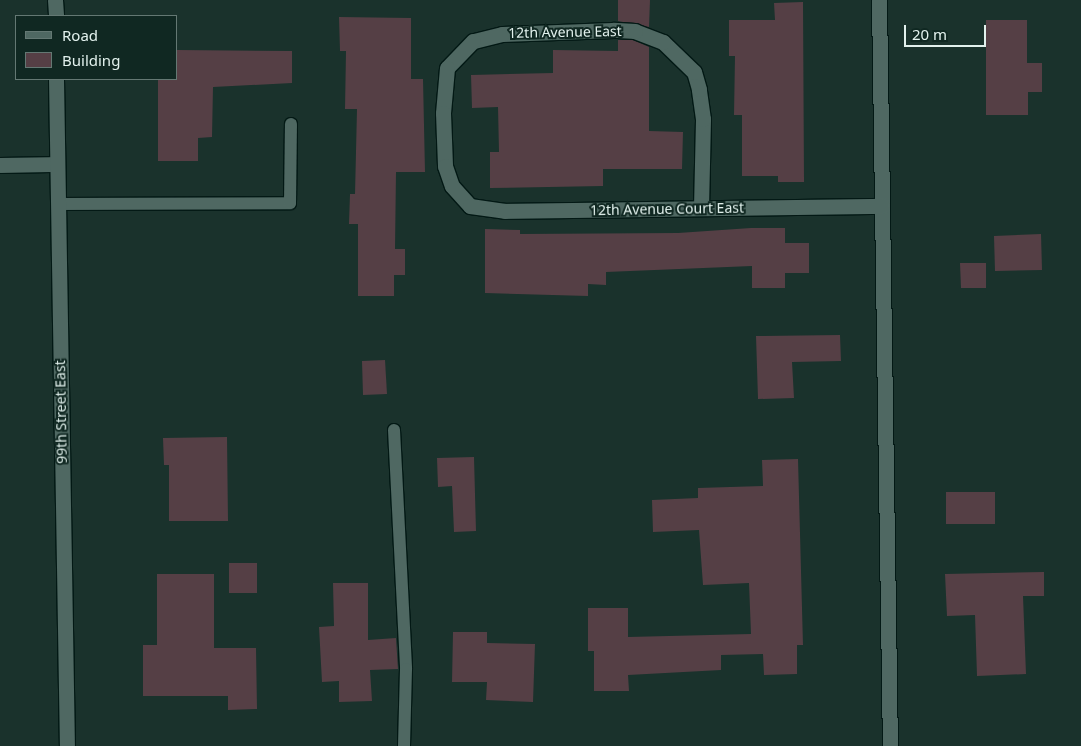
<!DOCTYPE html>
<style>
body{margin:0}
#map{position:relative;width:1081px;height:746px;overflow:hidden;background:#1a322c;font-family:"Noto Sans",sans-serif}
div>[style]{position:absolute}
[style*='--x']{left:calc(var(--x)*1px);top:calc(var(--y)*1px);width:calc(var(--w)*1px);rotate:calc(var(--a)*1deg)}
.building>*{inset:0;background:#553f45}
.roads{filter:drop-shadow(1px 0 #031915) drop-shadow(-1px 0 #031915) drop-shadow(0 1px #031915) drop-shadow(0 -1px #031915)}
.lane>*{height:12px;margin:-6px;padding:0 6px;transform-origin:6px;border-radius:6px;background:#4f6862}
.street>*{height:15px;margin:-7.5px;padding:0 7.5px;transform-origin:7.5px;border-radius:7.5px;background:#4f6862}
.secondary>*{height:15px;margin:-7.5px;padding:0 7.5px;transform-origin:7.5px;border-radius:7.5px;background:#4f6862}
span{translate:-50% -50%;white-space:nowrap;text-align:center;line-height:1.15;-webkit-text-stroke:4px #102822;paint-order:stroke}
.street-label{font-size:14px;color:#e2f1ed}
.legend{position:absolute;left:15px;top:15px;width:162px;height:65px;box-sizing:border-box;background:#102822;border:1px solid #647873;margin:0;padding:6px 9px;list-style:none;font-size:15px;color:#e2f1ed}
.legend li{display:flex;align-items:center;gap:10px;height:25px}
.legend b{width:25px;border:1px solid #647873}
.scale{position:absolute;left:904px;top:25px;width:82px;height:22px;box-sizing:border-box;border:2px solid #e2f1ed;border-top:0;padding-left:6px;font-size:15px;line-height:18px;white-space:nowrap;color:#e2f1ed;-webkit-text-stroke:4px #102822;paint-order:stroke}
</style>
<div id="map">
<div class="building">
<div style="clip-path:polygon(618px 0,650px 0,649px 27px,618px 21px)"></div>
<div style="clip-path:polygon(803px 2px,804px 182px,778px 182px,778px 176px,742px 176px,742px 115px,734px 115px,735px 56px,729px 56px,729px 20px,775px 20px,774px 3px)"></div>
<div style="clip-path:polygon(339px 17px,411px 18px,411px 79px,423px 79px,425px 172px,396px 172px,395px 249px,405px 249px,405px 275px,394px 275px,394px 296px,358px 296px,358px 224px,349px 224px,350px 194px,355px 194px,357px 109px,345px 109px,346px 51px,340px 51px)"></div>
<div style="clip-path:polygon(986px 20px,1027px 20px,1027px 63px,1042px 63px,1042px 92px,1028px 92px,1028px 115px,986px 115px)"></div>
<div style="clip-path:polygon(618px 40px,633px 40px,649px 47px,649px 131px,683px 132px,682px 169px,603px 169px,603px 186px,490px 188px,490px 152px,499px 152px,498px 107px,472px 108px,471px 75px,553px 73px,553px 50px,618px 51px)"></div>
<div style="clip-path:polygon(176px 50px,292px 51px,292px 83px,213px 87px,212px 137px,198px 138px,198px 161px,158px 161px,158px 79px,176px 79px)"></div>
<div style="clip-path:polygon(751px 228px,785px 228px,785px 243px,809px 243px,809px 273px,785px 273px,785px 288px,752px 288px,752px 266px,606px 272px,606px 285px,588px 284px,588px 296px,485px 293px,485px 229px,520px 230px,520px 234px,678px 233px)"></div>
<div style="clip-path:polygon(1041px 234px,1042px 270px,995px 271px,994px 236px)"></div>
<div style="clip-path:polygon(960px 263px,986px 263px,986px 288px,961px 288px)"></div>
<div style="clip-path:polygon(840px 335px,841px 361px,792px 362px,794px 398px,758px 399px,756px 336px)"></div>
<div style="clip-path:polygon(385px 360px,387px 394px,363px 395px,362px 361px)"></div>
<div style="clip-path:polygon(227px 437px,228px 521px,169px 521px,169px 465px,164px 465px,163px 438px)"></div>
<div style="clip-path:polygon(474px 457px,476px 531px,454px 532px,452px 486px,438px 487px,437px 458px)"></div>
<div style="clip-path:polygon(798px 459px,803px 645px,797px 645px,797px 674px,764px 675px,763px 654px,721px 655px,721px 670px,628px 675px,629px 691px,594px 691px,594px 651px,588px 651px,588px 608px,628px 608px,628px 637px,751px 634px,749px 583px,703px 585px,699px 530px,653px 532px,652px 500px,698px 498px,698px 488px,763px 486px,762px 460px)"></div>
<div style="clip-path:polygon(946px 492px,995px 492px,995px 524px,946px 524px)"></div>
<div style="clip-path:polygon(229px 563px,257px 563px,257px 593px,229px 593px)"></div>
<div style="clip-path:polygon(1044px 572px,1044px 596px,1023px 596px,1026px 674px,977px 676px,975px 615px,947px 616px,945px 574px)"></div>
<div style="clip-path:polygon(157px 574px,214px 574px,214px 648px,256px 648px,257px 709px,228px 710px,228px 696px,143px 696px,143px 645px,157px 645px)"></div>
<div style="clip-path:polygon(333px 583px,368px 583px,368px 640px,396px 638px,398px 669px,370px 670px,372px 701px,339px 702px,339px 681px,322px 682px,319px 627px,334px 626px)"></div>
<div style="clip-path:polygon(453px 632px,487px 632px,487px 643px,535px 644px,533px 702px,486px 700px,487px 682px,452px 682px)"></div>
</div>
<div class="roads">
<div class="lane">
<div style="--x:58;--y:204;--w:232;--a:-0.2"></div>
<div style="--x:290;--y:203;--w:79;--a:-89.3"></div>
<div style="--x:394;--y:430;--w:239;--a:87.1"></div>
<div style="--x:406;--y:669;--w:77;--a:91.5"></div>
</div>
<div class="street">
<div style="--x:879;--y:0;--w:746;--a:89.16"></div>
<div style="--x:0;--y:165;--w:57;--a:-1"></div>
<div style="--x:701;--y:208;--w:89;--a:-88.7"></div>
<div style="--x:703;--y:119;--w:30;--a:-98"></div>
<div style="--x:699;--y:89;--w:18;--a:-106"></div>
<div style="--x:694;--y:72;--w:43;--a:-135.9"></div>
<div style="--x:663;--y:42;--w:30;--a:-159"></div>
<div style="--x:635;--y:31;--w:22;--a:-177"></div>
<div style="--x:613;--y:30;--w:111;--a:177.9"></div>
<div style="--x:502;--y:34;--w:30;--a:166"></div>
<div style="--x:473;--y:41;--w:37;--a:134"></div>
<div style="--x:447;--y:68;--w:45;--a:95.1"></div>
<div style="--x:443;--y:113;--w:53;--a:87.8"></div>
<div style="--x:445;--y:166;--w:21;--a:71"></div>
<div style="--x:452;--y:186;--w:27;--a:48"></div>
<div style="--x:470;--y:206;--w:35;--a:8"></div>
<div style="--x:505;--y:211;--w:377;--a:-0.8"></div>
</div>
<div class="secondary">
<div style="--x:55;--y:0;--w:16;--a:86"></div>
<div style="--x:56;--y:79;--w:667;--a:89.06"></div>
</div>
</div>
<div class="street-label">
<span style="left:565px;top:32px;rotate:-1deg">12th Avenue East</span>
<span style="left:667px;top:209px;rotate:-1deg">12th Avenue Court East</span>
<span style="left:61px;top:412px;rotate:-91deg">99th Street East</span>
</div>
<ul class="legend">
<li><b style="height:6px;background:#4f6862"></b>Road</li>
<li><b style="height:14px;background:#553f45"></b>Building</li>
</ul>
<div class="scale">20 m</div>
</div>
